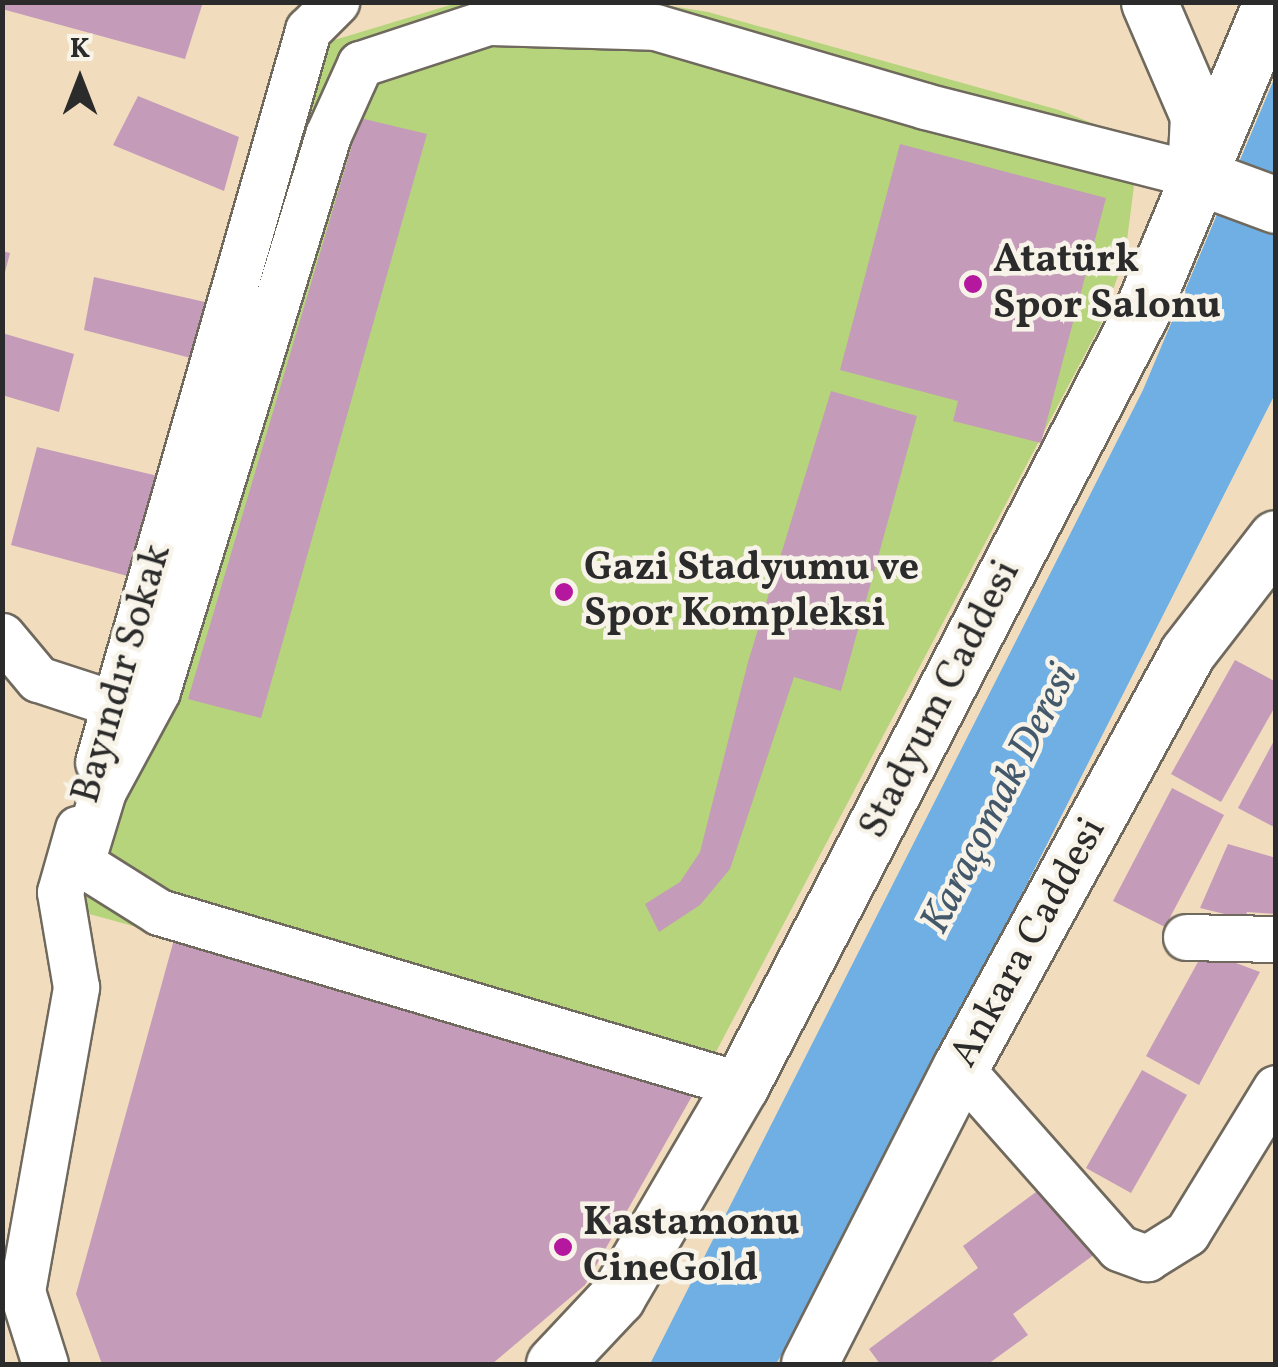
<!DOCTYPE html>
<meta charset="utf-8">
<style>
body{margin:0}
#map{position:relative;width:1278px;height:1367px;overflow:hidden;background:#f1ddbd;font-family:Vollkorn,serif}
div>[style]{position:absolute}
[style*='--x']{left:calc(var(--x)*1px);top:calc(var(--y)*1px);width:calc(var(--w)*1px);rotate:calc(var(--a)*1deg)}
.green>*{inset:0;background:#b6d47b}
.water>*{inset:0;background:#6fafe3}
.building>*{inset:0;background:#c59bba}
.roads{filter:drop-shadow(2px 0 #70695e) drop-shadow(-2px 0 #70695e) drop-shadow(0 2px #70695e) drop-shadow(0 -2px #70695e)}
.minor>*{height:45px;margin:-22.5px;padding:0 22.5px;transform-origin:22.5px;border-radius:22.5px;background:#fff}
.major>*{height:55px;margin:-27.5px;padding:0 27.5px;transform-origin:27.5px;border-radius:27.5px;background:#fff}
.dots>*{width:28px;height:28px;translate:-50% -50%;box-sizing:border-box;border:5px solid #f7f3e8;border-radius:50%}
span{translate:-50% -50%;white-space:nowrap;text-align:center;line-height:1.15;-webkit-text-stroke:9px #f7f3e8;paint-order:stroke}
.poi-label{font-size:40px;color:#2b2b2b;font-weight:700}
.left{translate:0 -50%;text-align:left}
.street-label{font-size:40px;color:#2b2b2b}
.water-label{font-size:42px;color:#43596b;font-style:italic}
.frame{position:absolute;inset:0;border:5px solid #2b2b2b;pointer-events:none}
.north{position:absolute;left:30px;top:30px;width:100px;height:100px;-webkit-text-stroke:8px #f7f3e8;paint-order:stroke;rotate:0deg;font-size:28px;font-weight:700;line-height:40px;text-align:center;color:#2b2b2b}
.north::after{content:'';display:block;margin:auto;width:35px;height:45px;background:#2b2b2b;clip-path:polygon(50% 0,100% 100%,50% 72%,0 100%)}
</style>
<div id="map">
<div class="green">
<div style="clip-path:polygon(457px 3px,652px 3px,708px 12px,1059px 110px,1117px 133px,1136px 170px,1125px 256px,1101px 324px,700px 1082px,82px 912px,321px 44px)"></div>
</div>
<div class="water">
<div style="clip-path:polygon(1275px 77px,1274px 396px,833px 1267px,776px 1364px,650px 1364px,1143px 390px)"></div>
</div>
<div class="building">
<div style="clip-path:polygon(2px 2px,203px 2px,185px 59px,2px 9px)"></div>
<div style="clip-path:polygon(138px 96px,239px 137px,224px 191px,113px 145px)"></div>
<div style="clip-path:polygon(360px 118px,427px 134px,261px 718px,188px 699px)"></div>
<div style="clip-path:polygon(900px 144px,1106px 198px,1041px 443px,953px 421px,958px 401px,840px 370px)"></div>
<div style="clip-path:polygon(2px 251px,10px 253px,4px 276px,2px 276px)"></div>
<div style="clip-path:polygon(94px 277px,214px 304px,202px 361px,84px 330px)"></div>
<div style="clip-path:polygon(2px 333px,74px 354px,59px 412px,2px 395px)"></div>
<div style="clip-path:polygon(831px 391px,917px 416px,841px 691px,794px 677px,730px 869px,700px 905px,659px 932px,645px 904px,680px 882px,700px 852px,748px 662px)"></div>
<div style="clip-path:polygon(37px 447px,162px 477px,135px 578px,11px 545px)"></div>
<div style="clip-path:polygon(1235px 660px,1276px 682px,1276px 705px,1221px 802px,1171px 774px)"></div>
<div style="clip-path:polygon(1276px 737px,1276px 828px,1238px 808px)"></div>
<div style="clip-path:polygon(1172px 788px,1224px 815px,1165px 927px,1113px 901px)"></div>
<div style="clip-path:polygon(1228px 844px,1276px 858px,1276px 914px,1247px 912px,1245px 919px,1200px 908px)"></div>
<div style="clip-path:polygon(175px 936px,700px 1082px,585px 1285px,492px 1364px,102px 1364px,76px 1294px)"></div>
<div style="clip-path:polygon(1204px 951px,1260px 972px,1199px 1085px,1146px 1056px)"></div>
<div style="clip-path:polygon(1142px 1070px,1187px 1095px,1131px 1193px,1086px 1168px)"></div>
<div style="clip-path:polygon(1055px 1178px,1106px 1246px,1013px 1314px,1028px 1335px,988px 1364px,880px 1364px,869px 1349px,978px 1268px,963px 1246px)"></div>
</div>
<div class="roads">
<div class="minor">
<div style="--x:2;--y:636;--w:56;--a:50.1"></div>
<div style="--x:38;--y:679;--w:80;--a:18.2"></div>
<div style="--x:98;--y:762;--w:762;--a:-73.99"></div>
<div style="--x:308;--y:30;--w:40;--a:-45"></div>
<div style="--x:1186;--y:937;--w:90;--a:1.3"></div>
<div style="--x:960;--y:1068;--w:240;--a:48.5"></div>
<div style="--x:1119;--y:1248;--w:30;--a:20"></div>
<div style="--x:1147;--y:1258;--w:47;--a:-32"></div>
<div style="--x:1187;--y:1233;--w:170;--a:-58.5"></div>
<div style="--x:741;--y:1085;--w:607;--a:-163.45"></div>
<div style="--x:159;--y:912;--w:92;--a:-147.9"></div>
<div style="--x:81;--y:863;--w:75;--a:-73"></div>
<div style="--x:103;--y:791;--w:114;--a:-61.6"></div>
<div style="--x:157;--y:691;--w:582;--a:-72.9"></div>
<div style="--x:328;--y:135;--w:78;--a:-65.7"></div>
<div style="--x:360;--y:64;--w:135;--a:-18.2"></div>
<div style="--x:488;--y:22;--w:167;--a:1.7"></div>
<div style="--x:655;--y:27;--w:281;--a:16.3"></div>
<div style="--x:925;--y:106;--w:279;--a:14.3"></div>
<div style="--x:45;--y:1364;--w:77;--a:-107.5"></div>
<div style="--x:22;--y:1291;--w:309;--a:-79.9"></div>
<div style="--x:76;--y:987;--w:96;--a:-99.6"></div>
<div style="--x:60;--y:892;--w:66;--a:-74.1"></div>
</div>
<div class="major">
<div style="--x:1149;--y:2;--w:124;--a:66.7"></div>
<div style="--x:1198;--y:116;--w:59;--a:92.9"></div>
<div style="--x:1195;--y:175;--w:86;--a:20.3"></div>
<div style="--x:554;--y:1364;--w:92;--a:-46.8"></div>
<div style="--x:617;--y:1297;--w:246;--a:-59.7"></div>
<div style="--x:741;--y:1085;--w:872;--a:-62.61"></div>
<div style="--x:1142;--y:311;--w:335;--a:-67.3"></div>
<div style="--x:809;--y:1364;--w:332;--a:-63"></div>
<div style="--x:960;--y:1068;--w:473;--a:-61.3"></div>
<div style="--x:1187;--y:653;--w:145;--a:-52.3"></div>
</div>
</div>
<div class="dots">
<div style="left:973px;top:284px;background:#b5179e"></div>
<div style="left:564px;top:592px;background:#b5179e"></div>
<div style="left:563px;top:1247px;background:#b5179e"></div>
</div>
<div class="poi-label">
<span class="left" style="left:993px;top:284px">Atatürk<br>Spor Salonu</span>
<span class="left" style="left:584px;top:592px">Gazi Stadyumu ve<br>Spor Kompleksi</span>
<span class="left" style="left:583px;top:1247px">Kastamonu<br>CineGold</span>
</div>
<div class="street-label">
<span style="left:123px;top:674px;rotate:-74deg">Bayındır Sokak</span>
<span style="left:941px;top:700px;rotate:-63deg">Stadyum Caddesi</span>
<span style="left:1029px;top:943px;rotate:-61deg">Ankara Caddesi</span>
</div>
<div class="water-label">
<span style="left:1001px;top:800px;rotate:-63deg">Karaçomak Deresi</span>
</div>
<div class="frame"></div>
<div class="north">K</div>
</div>
